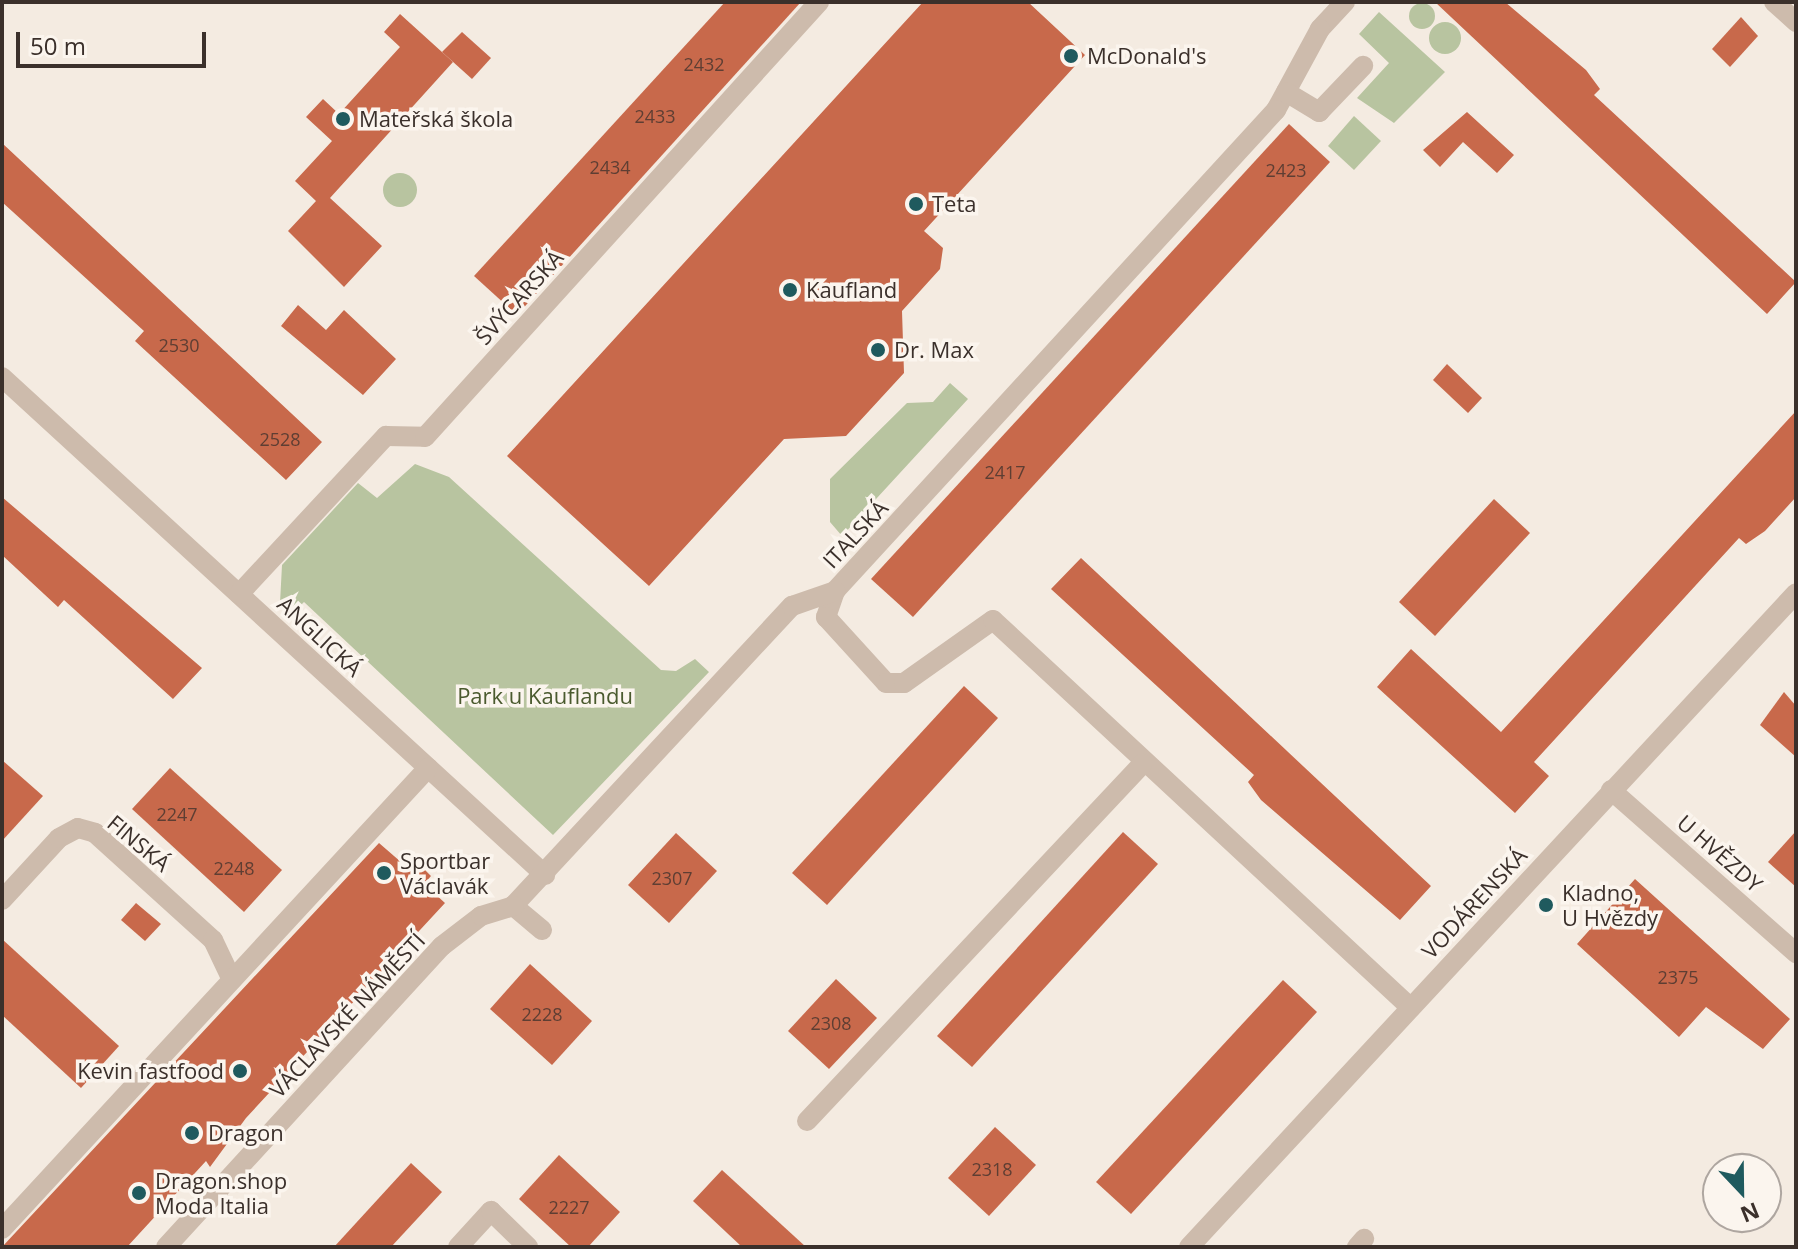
<!DOCTYPE html>
<meta charset="utf-8">
<style>
body{margin:0}
#map{position:relative;width:1798px;height:1249px;overflow:hidden;background:#f4ebe1;font-family:"Open Sans",sans-serif}
div>[style]{position:absolute}
[style*='--x']{left:calc(var(--x)*1px);top:calc(var(--y)*1px);width:calc(var(--w)*1px);rotate:calc(var(--a)*1deg)}
.green>*{inset:0;background:#b8c4a0}
.round{border-radius:50%}
.building>*{inset:0;background:#c8694b}
.minor>*{height:20px;margin:-10px;padding:0 10px;transform-origin:10px;border-radius:10px;background:#cdbbac}
.dots>*{width:22px;height:22px;translate:-50% -50%;box-sizing:border-box;border:4px solid #fbf5ee;border-radius:50%}
span{translate:-50% -50%;white-space:nowrap;text-align:center;line-height:1.15;-webkit-text-stroke:7px #fbf5ee;paint-order:stroke}
.number-label{font-size:18px;color:#5e3e33}
.number-label span{-webkit-text-stroke-width:0}
.poi-label{font-size:22px;color:#3b302b}
.left{translate:0 -50%;text-align:left}
.right{translate:-100% -50%;text-align:right}
.street-label{font-size:22px;color:#3b302b}
.park-label{font-size:22px;color:#4a5a2e}
.frame{position:absolute;inset:0;border:4px solid #3b302b;pointer-events:none}
.north{position:absolute;left:1702px;top:1153px;width:80px;height:80px;box-sizing:border-box;background:#fbf5ee;border:2px solid #aea6a0;border-radius:50%;rotate:158deg;font-size:22px;font-weight:700;line-height:32px;text-align:center;color:#3b302b}
.north::after{content:'';display:block;margin:auto;width:28px;height:36px;background:#1f5a5e;clip-path:polygon(50% 0,100% 100%,50% 72%,0 100%)}
.scale{position:absolute;left:16px;top:32px;width:190px;height:36px;box-sizing:border-box;border:4px solid #3b302b;border-top:0;padding-left:10px;font-size:24px;line-height:28px;white-space:nowrap;color:#3b302b;-webkit-text-stroke:6px #fbf5ee;paint-order:stroke}
</style>
<div id="map">
<div class="green">
<div class="round" style="left:1409px;top:3px;width:26px;height:26px"></div>
<div style="clip-path:polygon(1379px 12px,1445px 72px,1394px 123px,1357px 98px,1389px 63px,1359px 34px)"></div>
<div class="round" style="left:1429px;top:22px;width:32px;height:32px"></div>
<div style="clip-path:polygon(1354px 116px,1381px 141px,1354px 170px,1328px 146px)"></div>
<div class="round" style="left:383px;top:173px;width:34px;height:34px"></div>
<div style="clip-path:polygon(950px 383px,968px 399px,842px 536px,830px 522px,830px 479px,907px 403px,933px 402px)"></div>
<div style="clip-path:polygon(415px 464px,449px 477px,661px 670px,676px 671px,695px 659px,709px 672px,553px 835px,304px 602px,288px 618px,280px 603px,282px 565px,358px 483px,377px 498px)"></div>
</div>
<div class="building">
<div style="clip-path:polygon(725px 2px,801px 2px,517px 315px,474px 276px)"></div>
<div style="clip-path:polygon(923px 2px,1028px 2px,1085px 55px,924px 231px,943px 248px,940px 269px,902px 311px,904px 373px,846px 436px,784px 439px,649px 586px,507px 456px)"></div>
<div style="clip-path:polygon(1435px 2px,1505px 2px,1586px 70px,1600px 89px,1594px 95px,1796px 282px,1767px 314px)"></div>
<div style="clip-path:polygon(400px 14px,453px 62px,330px 198px,382px 246px,344px 287px,288px 231px,316px 201px,295px 181px,332px 141px,306px 117px,323px 99px,339px 114px,400px 47px,384px 32px)"></div>
<div style="clip-path:polygon(1741px 17px,1758px 36px,1730px 67px,1712px 49px)"></div>
<div style="clip-path:polygon(462px 32px,491px 58px,472px 79px,442px 52px)"></div>
<div style="clip-path:polygon(1467px 112px,1514px 155px,1497px 173px,1463px 142px,1440px 167px,1423px 150px)"></div>
<div style="clip-path:polygon(1289px 124px,1330px 162px,913px 617px,871px 579px)"></div>
<div style="clip-path:polygon(2px 143px,322px 442px,286px 480px,135px 341px,144px 331px,2px 202px)"></div>
<div style="clip-path:polygon(298px 305px,326px 330px,344px 310px,396px 359px,363px 395px,281px 326px)"></div>
<div style="clip-path:polygon(1447px 364px,1482px 398px,1468px 413px,1433px 380px)"></div>
<div style="clip-path:polygon(1796px 411px,1796px 497px,1765px 531px,1746px 544px,1739px 538px,1534px 762px,1549px 776px,1515px 813px,1377px 687px,1411px 649px,1501px 732px)"></div>
<div style="clip-path:polygon(2px 497px,202px 668px,173px 699px,64px 600px,58px 607px,2px 555px)"></div>
<div style="clip-path:polygon(1494px 499px,1530px 533px,1435px 636px,1399px 602px)"></div>
<div style="clip-path:polygon(1081px 558px,1431px 886px,1400px 920px,1261px 800px,1248px 782px,1254px 775px,1051px 589px)"></div>
<div style="clip-path:polygon(964px 686px,998px 718px,827px 905px,792px 873px)"></div>
<div style="clip-path:polygon(1784px 692px,1796px 706px,1796px 757px,1760px 725px)"></div>
<div style="clip-path:polygon(2px 760px,43px 796px,2px 841px)"></div>
<div style="clip-path:polygon(170px 768px,282px 870px,244px 912px,132px 809px)"></div>
<div style="clip-path:polygon(1796px 831px,1796px 887px,1768px 862px)"></div>
<div style="clip-path:polygon(1123px 832px,1158px 864px,972px 1067px,937px 1036px)"></div>
<div style="clip-path:polygon(676px 833px,717px 871px,669px 923px,628px 885px)"></div>
<div style="clip-path:polygon(379px 843px,409px 869px,416px 861px,431px 876px,424px 884px,445px 903px,246px 1118px,210px 1167px,206px 1161px,127px 1247px,2px 1247px)"></div>
<div style="clip-path:polygon(1635px 879px,1790px 1019px,1763px 1049px,1706px 1007px,1679px 1037px,1577px 944px)"></div>
<div style="clip-path:polygon(136px 903px,161px 924px,145px 941px,121px 920px)"></div>
<div style="clip-path:polygon(2px 939px,119px 1046px,81px 1088px,2px 1015px)"></div>
<div style="clip-path:polygon(530px 964px,592px 1021px,552px 1065px,490px 1009px)"></div>
<div style="clip-path:polygon(836px 979px,877px 1018px,829px 1069px,788px 1031px)"></div>
<div style="clip-path:polygon(1283px 980px,1317px 1012px,1131px 1214px,1096px 1182px)"></div>
<div style="clip-path:polygon(995px 1127px,1036px 1165px,989px 1216px,948px 1178px)"></div>
<div style="clip-path:polygon(559px 1155px,620px 1212px,588px 1247px,571px 1247px,519px 1199px)"></div>
<div style="clip-path:polygon(411px 1163px,442px 1192px,391px 1247px,334px 1247px)"></div>
<div style="clip-path:polygon(722px 1170px,806px 1247px,742px 1247px,693px 1201px)"></div>
</div>
<div class="minor">
<div style="--x:1345;--y:2;--w:37;--a:133"></div>
<div style="--x:1320;--y:29;--w:92;--a:118.5"></div>
<div style="--x:1276;--y:110;--w:653;--a:132.52"></div>
<div style="--x:835;--y:591;--w:28;--a:109"></div>
<div style="--x:826;--y:617;--w:89;--a:47.7"></div>
<div style="--x:886;--y:683;--w:18;--a:0"></div>
<div style="--x:904;--y:683;--w:109;--a:-35.3"></div>
<div style="--x:993;--y:620;--w:570;--a:42.87"></div>
<div style="--x:1774;--y:2;--w:30;--a:42"></div>
<div style="--x:1286;--y:92;--w:39;--a:31"></div>
<div style="--x:1319;--y:112;--w:64;--a:-46.3"></div>
<div style="--x:2;--y:377;--w:737;--a:42.52"></div>
<div style="--x:239;--y:594;--w:216;--a:-47.1"></div>
<div style="--x:386;--y:436;--w:39;--a:1"></div>
<div style="--x:425;--y:437;--w:587;--a:-47.83"></div>
<div style="--x:1611;--y:790;--w:247;--a:41.4"></div>
<div style="--x:2;--y:900;--w:84;--a:-47.4"></div>
<div style="--x:59;--y:838;--w:21;--a:-28"></div>
<div style="--x:78;--y:828;--w:18;--a:16"></div>
<div style="--x:95;--y:833;--w:159;--a:42.2"></div>
<div style="--x:213;--y:940;--w:44;--a:64.6"></div>
<div style="--x:542;--y:930;--w:38;--a:-140"></div>
<div style="--x:513;--y:906;--w:410;--a:-47.1"></div>
<div style="--x:792;--y:606;--w:46;--a:-19.2"></div>
<div style="--x:807;--y:1121;--w:490;--a:-46.8"></div>
<div style="--x:2;--y:1229;--w:628;--a:-47.26"></div>
<div style="--x:166;--y:1247;--w:408;--a:-47.5"></div>
<div style="--x:442;--y:946;--w:49;--a:-37.6"></div>
<div style="--x:481;--y:916;--w:34;--a:-17"></div>
<div style="--x:458;--y:1247;--w:49;--a:-47.5"></div>
<div style="--x:491;--y:1211;--w:52;--a:44.2"></div>
<div style="--x:1189;--y:1247;--w:892;--a:-47.13"></div>
<div style="--x:1357;--y:1247;--w:11;--a:-49"></div>
</div>
<div class="dots">
<div style="left:1071px;top:56px;background:#1f5a5e"></div>
<div style="left:343px;top:119px;background:#1f5a5e"></div>
<div style="left:916px;top:204px;background:#1f5a5e"></div>
<div style="left:790px;top:290px;background:#1f5a5e"></div>
<div style="left:878px;top:350px;background:#1f5a5e"></div>
<div style="left:384px;top:873px;background:#1f5a5e"></div>
<div style="left:1546px;top:905px;background:#1f5a5e"></div>
<div style="left:240px;top:1071px;background:#1f5a5e"></div>
<div style="left:192px;top:1133px;background:#1f5a5e"></div>
<div style="left:139px;top:1193px;background:#1f5a5e"></div>
</div>
<div class="number-label">
<span style="left:704px;top:64px">2432</span>
<span style="left:655px;top:116px">2433</span>
<span style="left:610px;top:167px">2434</span>
<span style="left:1286px;top:170px">2423</span>
<span style="left:179px;top:345px">2530</span>
<span style="left:280px;top:439px">2528</span>
<span style="left:1005px;top:472px">2417</span>
<span style="left:177px;top:814px">2247</span>
<span style="left:234px;top:868px">2248</span>
<span style="left:672px;top:878px">2307</span>
<span style="left:1678px;top:977px">2375</span>
<span style="left:542px;top:1014px">2228</span>
<span style="left:831px;top:1023px">2308</span>
<span style="left:992px;top:1169px">2318</span>
<span style="left:569px;top:1207px">2227</span>
</div>
<div class="poi-label">
<span class="left" style="left:1087px;top:56px">McDonald's</span>
<span class="left" style="left:359px;top:119px">Mateřská škola</span>
<span class="left" style="left:932px;top:204px">Teta</span>
<span class="left" style="left:806px;top:290px">Kaufland</span>
<span class="left" style="left:894px;top:350px">Dr. Max</span>
<span class="left" style="left:400px;top:873px">Sportbar<br>Václavák</span>
<span class="left" style="left:1562px;top:905px">Kladno,<br>U Hvězdy</span>
<span class="right" style="left:224px;top:1071px">Kevin fastfood</span>
<span class="left" style="left:208px;top:1133px">Dragon</span>
<span class="left" style="left:155px;top:1193px">Dragon.shop<br>Moda Italia</span>
</div>
<div class="street-label">
<span style="left:519px;top:297px;rotate:-48deg">ŠVÝCARSKÁ</span>
<span style="left:855px;top:534px;rotate:-47deg">ITALSKÁ</span>
<span style="left:320px;top:636px;rotate:43deg">ANGLICKÁ</span>
<span style="left:139px;top:843px;rotate:40deg">FINSKÁ</span>
<span style="left:1720px;top:853px;rotate:41deg">U HVĚZDY</span>
<span style="left:1474px;top:903px;rotate:-47deg">VODÁRENSKÁ</span>
<span style="left:347px;top:1015px;rotate:-47deg">VÁCLAVSKÉ NÁMĚSTÍ</span>
</div>
<div class="park-label">
<span style="left:545px;top:696px">Park u Kauflandu</span>
</div>
<div class="frame"></div>
<div class="north">N</div>
<div class="scale">50 m</div>
</div>
